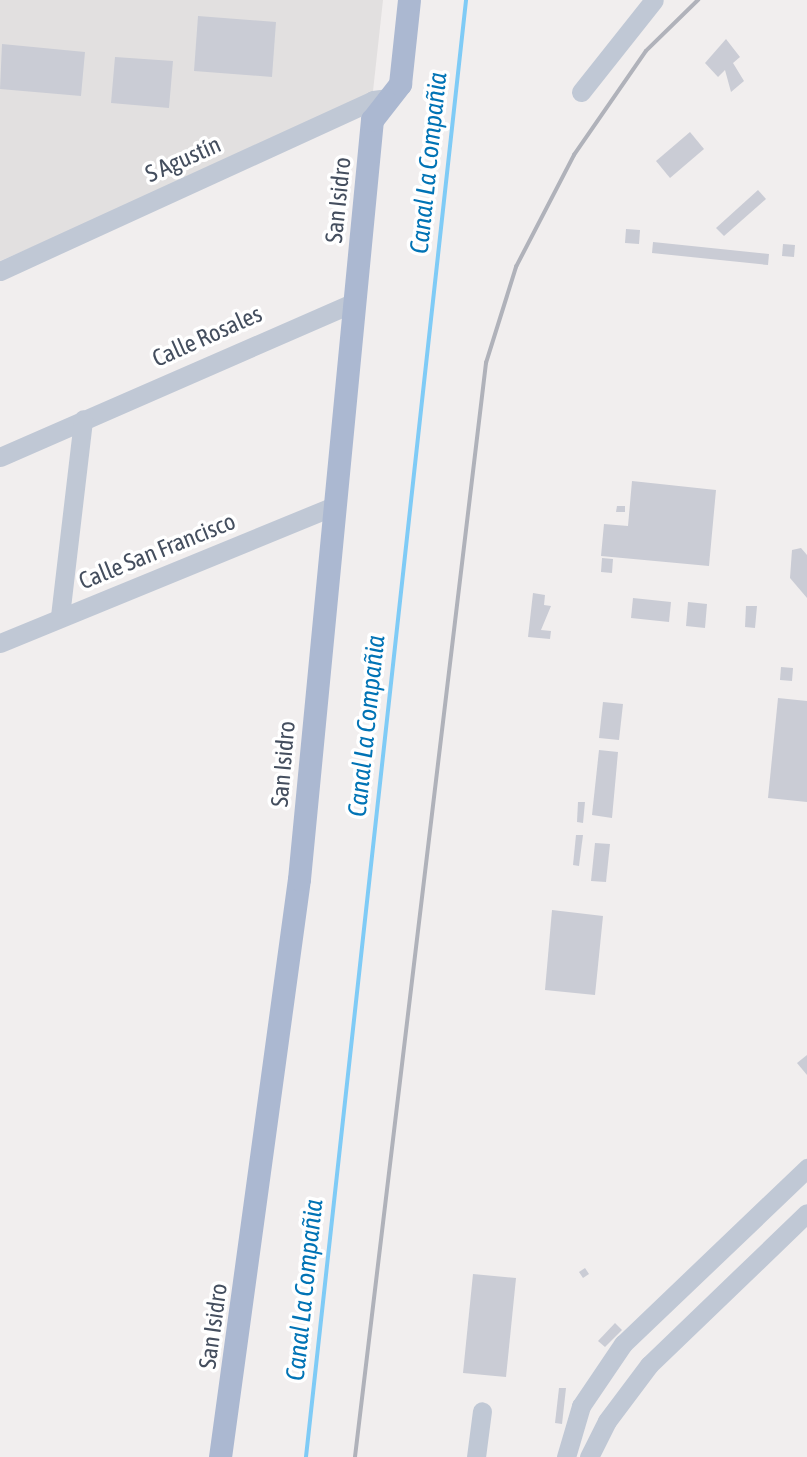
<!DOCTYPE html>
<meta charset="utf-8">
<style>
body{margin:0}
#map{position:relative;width:807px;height:1457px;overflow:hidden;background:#f1eeee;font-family:"Asap Condensed",sans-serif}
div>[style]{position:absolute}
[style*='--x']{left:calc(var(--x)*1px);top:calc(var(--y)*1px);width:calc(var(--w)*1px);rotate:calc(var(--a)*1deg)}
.education>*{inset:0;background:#e2e0e0}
.stream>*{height:3.5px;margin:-1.75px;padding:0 1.75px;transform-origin:1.75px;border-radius:1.75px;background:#7fcbf6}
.building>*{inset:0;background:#caccd5}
.minor>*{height:19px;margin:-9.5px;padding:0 9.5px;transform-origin:9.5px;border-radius:9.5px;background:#c0c8d5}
.major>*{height:23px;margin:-11.5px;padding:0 11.5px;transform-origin:11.5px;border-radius:11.5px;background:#abb8d1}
.rail>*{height:3.5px;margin:-1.75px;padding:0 1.75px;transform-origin:1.75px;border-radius:1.75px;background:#b0b2ba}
span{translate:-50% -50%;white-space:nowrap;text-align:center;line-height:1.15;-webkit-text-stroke:7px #fff;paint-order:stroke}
.street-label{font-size:24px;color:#444e5e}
.water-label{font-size:26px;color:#0073b5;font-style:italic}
</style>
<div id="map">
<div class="education">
<div style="clip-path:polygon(0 0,383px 0,372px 100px,0 261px)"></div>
</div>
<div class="stream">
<div style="--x:306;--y:1457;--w:1466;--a:-83.73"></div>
</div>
<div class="building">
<div style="clip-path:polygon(198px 16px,276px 22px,272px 77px,194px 71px)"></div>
<div style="clip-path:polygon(726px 39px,740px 57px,733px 63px,744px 81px,731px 92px,725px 70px,718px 77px,705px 63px)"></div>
<div style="clip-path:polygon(2px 44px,85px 52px,81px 96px,0 89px)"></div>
<div style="clip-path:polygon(115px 57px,173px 61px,169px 108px,111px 103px)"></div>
<div style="clip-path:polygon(690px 132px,704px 149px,670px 178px,656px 161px)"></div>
<div style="clip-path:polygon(758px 190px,766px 199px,724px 236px,716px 228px)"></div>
<div style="clip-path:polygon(626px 229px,640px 230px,639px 244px,625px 243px)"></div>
<div style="clip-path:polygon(653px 242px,769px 254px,768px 265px,652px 253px)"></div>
<div style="clip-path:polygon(783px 244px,795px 245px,794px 257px,782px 256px)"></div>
<div style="clip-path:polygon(632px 481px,716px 490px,709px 566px,601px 556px,604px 524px,628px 526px)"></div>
<div style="clip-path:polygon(617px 506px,625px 506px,625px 512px,616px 512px)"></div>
<div style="clip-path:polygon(801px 548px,807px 555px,807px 598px,790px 578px,792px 550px)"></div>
<div style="clip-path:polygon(602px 558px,613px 559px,612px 573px,601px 572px)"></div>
<div style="clip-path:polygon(533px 593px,545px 595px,544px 605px,551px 606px,541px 630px,551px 631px,550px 639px,528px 637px)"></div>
<div style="clip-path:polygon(633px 598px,671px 602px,669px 622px,631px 618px)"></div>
<div style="clip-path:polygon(688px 602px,707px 604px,705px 628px,686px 626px)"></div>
<div style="clip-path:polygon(746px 606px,757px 606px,755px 628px,745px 627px)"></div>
<div style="clip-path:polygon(781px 667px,793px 668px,792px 681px,780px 680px)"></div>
<div style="clip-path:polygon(778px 698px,807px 701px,807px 802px,768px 798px)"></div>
<div style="clip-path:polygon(603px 702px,623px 704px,619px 740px,599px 738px)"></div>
<div style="clip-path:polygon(599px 750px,618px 752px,612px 818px,592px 815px)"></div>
<div style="clip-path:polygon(578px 802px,585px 802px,583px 823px,577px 822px)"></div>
<div style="clip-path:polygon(576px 835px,583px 835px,579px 866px,573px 865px)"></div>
<div style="clip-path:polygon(595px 843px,610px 844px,606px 882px,591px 881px)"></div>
<div style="clip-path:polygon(552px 910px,603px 916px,595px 995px,545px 990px)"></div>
<div style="clip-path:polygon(807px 1055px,807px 1075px,797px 1063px)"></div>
<div style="clip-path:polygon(585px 1268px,589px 1274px,583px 1278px,579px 1272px)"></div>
<div style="clip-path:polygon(473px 1274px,516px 1278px,506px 1377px,463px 1373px)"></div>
<div style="clip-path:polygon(615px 1323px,622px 1330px,605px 1347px,598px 1341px)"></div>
<div style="clip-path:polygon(559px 1388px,566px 1388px,562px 1424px,555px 1423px)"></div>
</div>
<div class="minor">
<div style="--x:581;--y:92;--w:117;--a:-51.6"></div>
<div style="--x:0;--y:271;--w:410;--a:-24.6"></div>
<div style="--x:373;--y:100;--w:16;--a:-7"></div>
<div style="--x:0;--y:457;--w:386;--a:-23.6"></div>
<div style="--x:60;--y:616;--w:198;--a:-83.3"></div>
<div style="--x:0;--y:643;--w:361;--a:-22.3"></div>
<div style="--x:476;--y:1457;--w:46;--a:-82.6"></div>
<div style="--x:566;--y:1457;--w:53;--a:-73.6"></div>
<div style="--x:581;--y:1406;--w:75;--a:-55.9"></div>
<div style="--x:623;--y:1344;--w:255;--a:-43.7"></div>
<div style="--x:589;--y:1457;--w:40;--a:-63.4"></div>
<div style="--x:607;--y:1421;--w:70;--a:-53.1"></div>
<div style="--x:649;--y:1365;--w:219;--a:-43.9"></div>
</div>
<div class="major">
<div style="--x:220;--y:1457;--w:583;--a:-82.22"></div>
<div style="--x:299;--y:879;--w:763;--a:-84.51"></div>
<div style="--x:372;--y:120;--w:46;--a:-52.1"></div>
<div style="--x:400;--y:84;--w:84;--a:-83.9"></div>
</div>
<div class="rail">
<div style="--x:355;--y:1457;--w:1102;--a:-83.17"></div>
<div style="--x:486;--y:363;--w:101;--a:-72.6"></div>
<div style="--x:516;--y:267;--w:126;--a:-62.6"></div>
<div style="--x:574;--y:155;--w:126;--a:-55.3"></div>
<div style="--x:646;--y:51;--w:73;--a:-44.4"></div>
</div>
<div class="street-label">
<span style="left:183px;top:159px;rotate:-24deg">S Agustín</span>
<span style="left:338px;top:200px;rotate:-84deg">San Isidro</span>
<span style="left:207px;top:336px;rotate:-24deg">Calle Rosales</span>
<span style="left:157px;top:551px;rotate:-22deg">Calle San Francisco</span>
<span style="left:283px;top:764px;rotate:-85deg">San Isidro</span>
<span style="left:213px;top:1326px;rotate:-82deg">San Isidro</span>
</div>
<div class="water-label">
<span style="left:429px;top:163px;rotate:-84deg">Canal La Compañia</span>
<span style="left:367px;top:726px;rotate:-84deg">Canal La Compañia</span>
<span style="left:305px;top:1290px;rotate:-84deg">Canal La Compañia</span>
</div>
</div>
